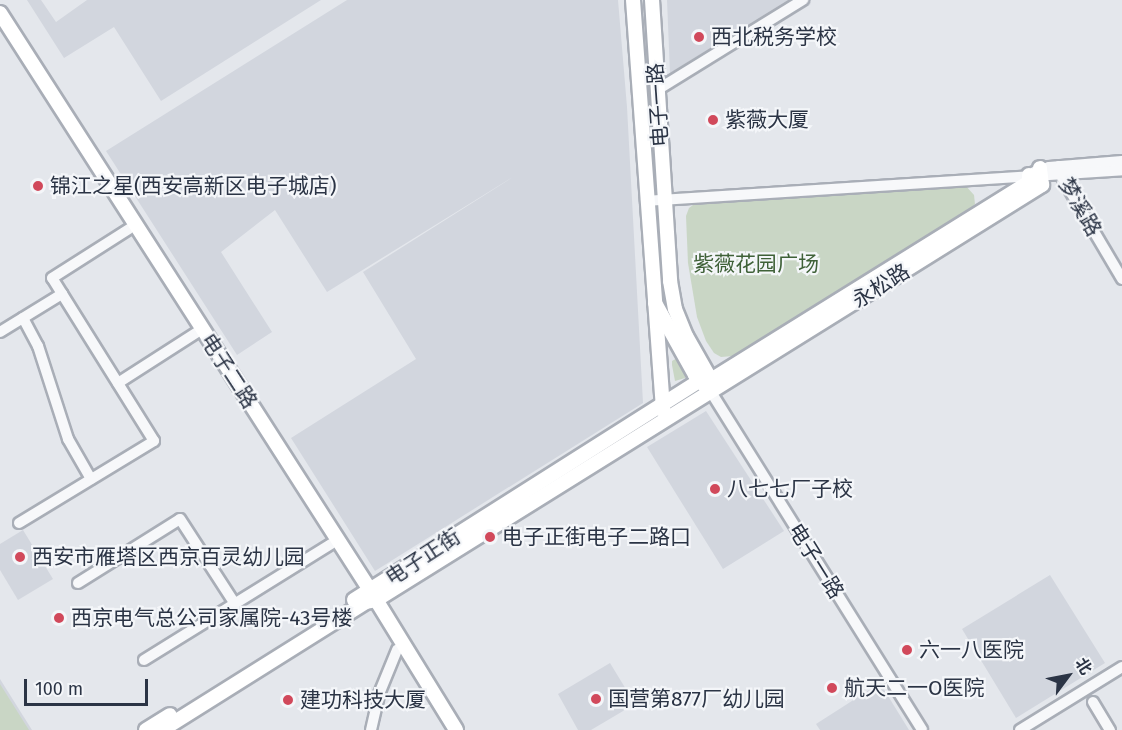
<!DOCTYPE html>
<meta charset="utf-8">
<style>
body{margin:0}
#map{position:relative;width:1122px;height:730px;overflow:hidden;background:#e4e7ec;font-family:"Fira Sans","Noto Sans SC",sans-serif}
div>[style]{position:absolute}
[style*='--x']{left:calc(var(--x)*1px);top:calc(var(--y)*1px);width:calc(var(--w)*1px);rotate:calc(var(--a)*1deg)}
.built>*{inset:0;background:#d2d6de}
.green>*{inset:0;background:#c9d6c5}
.roads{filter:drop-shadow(2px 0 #a9aeb7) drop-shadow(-2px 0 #a9aeb7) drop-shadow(0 2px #a9aeb7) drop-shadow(0 -2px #a9aeb7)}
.minor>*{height:10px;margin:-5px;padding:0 5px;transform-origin:5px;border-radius:5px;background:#f7f8fa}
.major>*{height:14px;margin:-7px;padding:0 7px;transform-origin:7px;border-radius:7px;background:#fff}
.dots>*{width:16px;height:16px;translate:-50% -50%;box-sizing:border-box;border:3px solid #f4f6f9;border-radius:50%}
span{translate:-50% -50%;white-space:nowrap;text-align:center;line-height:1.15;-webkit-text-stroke:4.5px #f4f6f9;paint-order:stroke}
.poi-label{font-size:21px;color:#2b3445}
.left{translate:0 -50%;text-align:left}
.street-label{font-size:21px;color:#2b3445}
.park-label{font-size:21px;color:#3f6138}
.north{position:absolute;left:1038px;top:646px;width:60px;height:60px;-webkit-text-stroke:4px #f4f6f9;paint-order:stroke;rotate:58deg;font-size:16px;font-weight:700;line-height:24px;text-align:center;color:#2b3445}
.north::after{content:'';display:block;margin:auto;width:21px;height:27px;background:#2b3445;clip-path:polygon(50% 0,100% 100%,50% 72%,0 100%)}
.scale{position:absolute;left:24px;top:679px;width:124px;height:27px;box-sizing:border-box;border:3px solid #2b3445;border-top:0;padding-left:8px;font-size:18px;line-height:21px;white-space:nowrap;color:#2b3445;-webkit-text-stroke:4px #f4f6f9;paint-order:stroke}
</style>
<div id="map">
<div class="built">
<div style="clip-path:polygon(27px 0,41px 0,56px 22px,87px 0,321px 0,161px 101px,114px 27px,64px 58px)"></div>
<div style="clip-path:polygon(347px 0,618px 0,627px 107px,643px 403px,375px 571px,291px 438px,416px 359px,363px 272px,513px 177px,327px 292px,275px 210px,221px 252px,272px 332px,237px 355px,106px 151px)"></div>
<div style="clip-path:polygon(667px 0,788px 0,670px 73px)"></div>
<div style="clip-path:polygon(706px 411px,784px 531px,723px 569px,647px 447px)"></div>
<div style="clip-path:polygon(23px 530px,53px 579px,18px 600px,0 570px,0 544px)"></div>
<div style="clip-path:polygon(1050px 575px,1105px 663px,1016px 718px,962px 629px)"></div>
<div style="clip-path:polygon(610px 663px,635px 704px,591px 730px,578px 730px,558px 694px)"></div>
<div style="clip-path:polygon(0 679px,32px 730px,0 730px)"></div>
<div style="clip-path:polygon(880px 683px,909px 730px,820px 730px,816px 724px)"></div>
</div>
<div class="green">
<div style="clip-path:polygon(965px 185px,974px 195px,975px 204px,972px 207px,733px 356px,721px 357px,714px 353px,706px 341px,697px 317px,688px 263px,686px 216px,689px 208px,693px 205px)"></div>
<div style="clip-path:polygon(679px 357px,687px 374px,685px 378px,675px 381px,672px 365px,672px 361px)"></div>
<div style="clip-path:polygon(0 684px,29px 730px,0 730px)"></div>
</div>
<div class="roads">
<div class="minor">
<div style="--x:657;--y:90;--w:172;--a:-31.7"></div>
<div style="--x:1059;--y:166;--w:8;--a:83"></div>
<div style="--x:1060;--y:174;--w:122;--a:59.4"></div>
<div style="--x:1034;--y:172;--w:16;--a:-18"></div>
<div style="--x:1049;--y:167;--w:73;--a:-4.7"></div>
<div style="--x:646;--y:201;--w:477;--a:-3.7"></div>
<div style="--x:23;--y:318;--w:32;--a:62"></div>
<div style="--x:38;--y:346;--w:98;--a:72.1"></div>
<div style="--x:68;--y:439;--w:46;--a:60.1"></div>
<div style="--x:0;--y:332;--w:73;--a:-31.5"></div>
<div style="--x:118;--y:383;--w:93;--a:-32.7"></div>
<div style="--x:711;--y:392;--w:398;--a:58"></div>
<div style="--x:19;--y:523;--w:158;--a:-31.3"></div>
<div style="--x:154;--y:441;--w:192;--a:-122"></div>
<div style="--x:52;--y:278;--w:91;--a:-32.5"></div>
<div style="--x:78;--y:583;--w:120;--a:-32.1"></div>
<div style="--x:180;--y:519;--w:101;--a:57.1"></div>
<div style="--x:144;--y:660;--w:220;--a:-31.8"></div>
<div style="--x:1093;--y:702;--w:33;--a:59"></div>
<div style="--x:371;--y:730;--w:37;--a:-77"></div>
<div style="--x:379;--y:694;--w:48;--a:-67.8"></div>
<div style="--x:1020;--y:730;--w:120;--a:-31.7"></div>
</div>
<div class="major">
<div style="--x:633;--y:0;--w:412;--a:85.8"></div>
<div style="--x:652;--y:0;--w:282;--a:86.3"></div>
<div style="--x:670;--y:281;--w:28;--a:80"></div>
<div style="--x:675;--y:309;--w:29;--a:68"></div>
<div style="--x:686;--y:336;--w:51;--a:60.4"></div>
<div style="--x:0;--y:13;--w:685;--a:57.33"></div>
<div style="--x:370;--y:590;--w:164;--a:58.4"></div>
<div style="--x:655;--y:303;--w:82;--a:60.9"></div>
<div style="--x:695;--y:375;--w:15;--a:48"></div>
<div style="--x:354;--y:600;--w:409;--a:-32.4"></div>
<div style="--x:699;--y:381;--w:12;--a:-5"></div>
<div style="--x:711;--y:380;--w:375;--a:-31.9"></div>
<div style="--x:1029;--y:182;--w:7;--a:-90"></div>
<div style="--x:146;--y:730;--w:28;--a:-32"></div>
<div style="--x:162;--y:730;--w:241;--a:-32.1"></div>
<div style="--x:366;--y:602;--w:10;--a:-11"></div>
<div style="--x:376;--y:600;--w:785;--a:-31.93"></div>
<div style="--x:1042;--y:185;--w:17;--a:-97"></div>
</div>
</div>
<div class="dots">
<div style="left:699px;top:37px;background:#d1495b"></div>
<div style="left:713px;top:120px;background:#d1495b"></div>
<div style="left:38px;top:186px;background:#d1495b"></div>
<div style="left:715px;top:489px;background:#d1495b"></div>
<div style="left:490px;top:537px;background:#d1495b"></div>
<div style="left:20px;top:557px;background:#d1495b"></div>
<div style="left:59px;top:618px;background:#d1495b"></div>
<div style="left:907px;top:650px;background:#d1495b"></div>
<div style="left:832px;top:688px;background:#d1495b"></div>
<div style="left:596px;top:699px;background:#d1495b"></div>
<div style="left:288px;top:700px;background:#d1495b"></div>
</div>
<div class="poi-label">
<span class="left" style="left:711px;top:37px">西北税务学校</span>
<span class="left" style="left:725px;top:120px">紫薇大厦</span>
<span class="left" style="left:50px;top:186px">锦江之星(西安高新区电子城店)</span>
<span class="left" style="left:727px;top:489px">八七七厂子校</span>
<span class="left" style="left:502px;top:537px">电子正街电子二路口</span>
<span class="left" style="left:32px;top:557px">西安市雁塔区西京百灵幼儿园</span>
<span class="left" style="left:71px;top:618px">西京电气总公司家属院-43号楼</span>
<span class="left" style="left:919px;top:650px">六一八医院</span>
<span class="left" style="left:844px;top:688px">航天二一O医院</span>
<span class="left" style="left:608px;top:699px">国营第877厂幼儿园</span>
<span class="left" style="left:300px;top:700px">建功科技大厦</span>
</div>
<div class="street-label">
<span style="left:658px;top:105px;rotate:-94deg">电子一路</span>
<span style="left:1080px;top:207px;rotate:60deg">梦溪路</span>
<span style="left:881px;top:286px;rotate:-32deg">永松路</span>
<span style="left:229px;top:371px;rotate:57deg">电子二路</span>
<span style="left:423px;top:557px;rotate:-33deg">电子正街</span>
<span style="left:816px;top:561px;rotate:58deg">电子一路</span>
</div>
<div class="park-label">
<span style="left:756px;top:264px">紫薇花园广场</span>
</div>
<div class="north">北</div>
<div class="scale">100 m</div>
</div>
